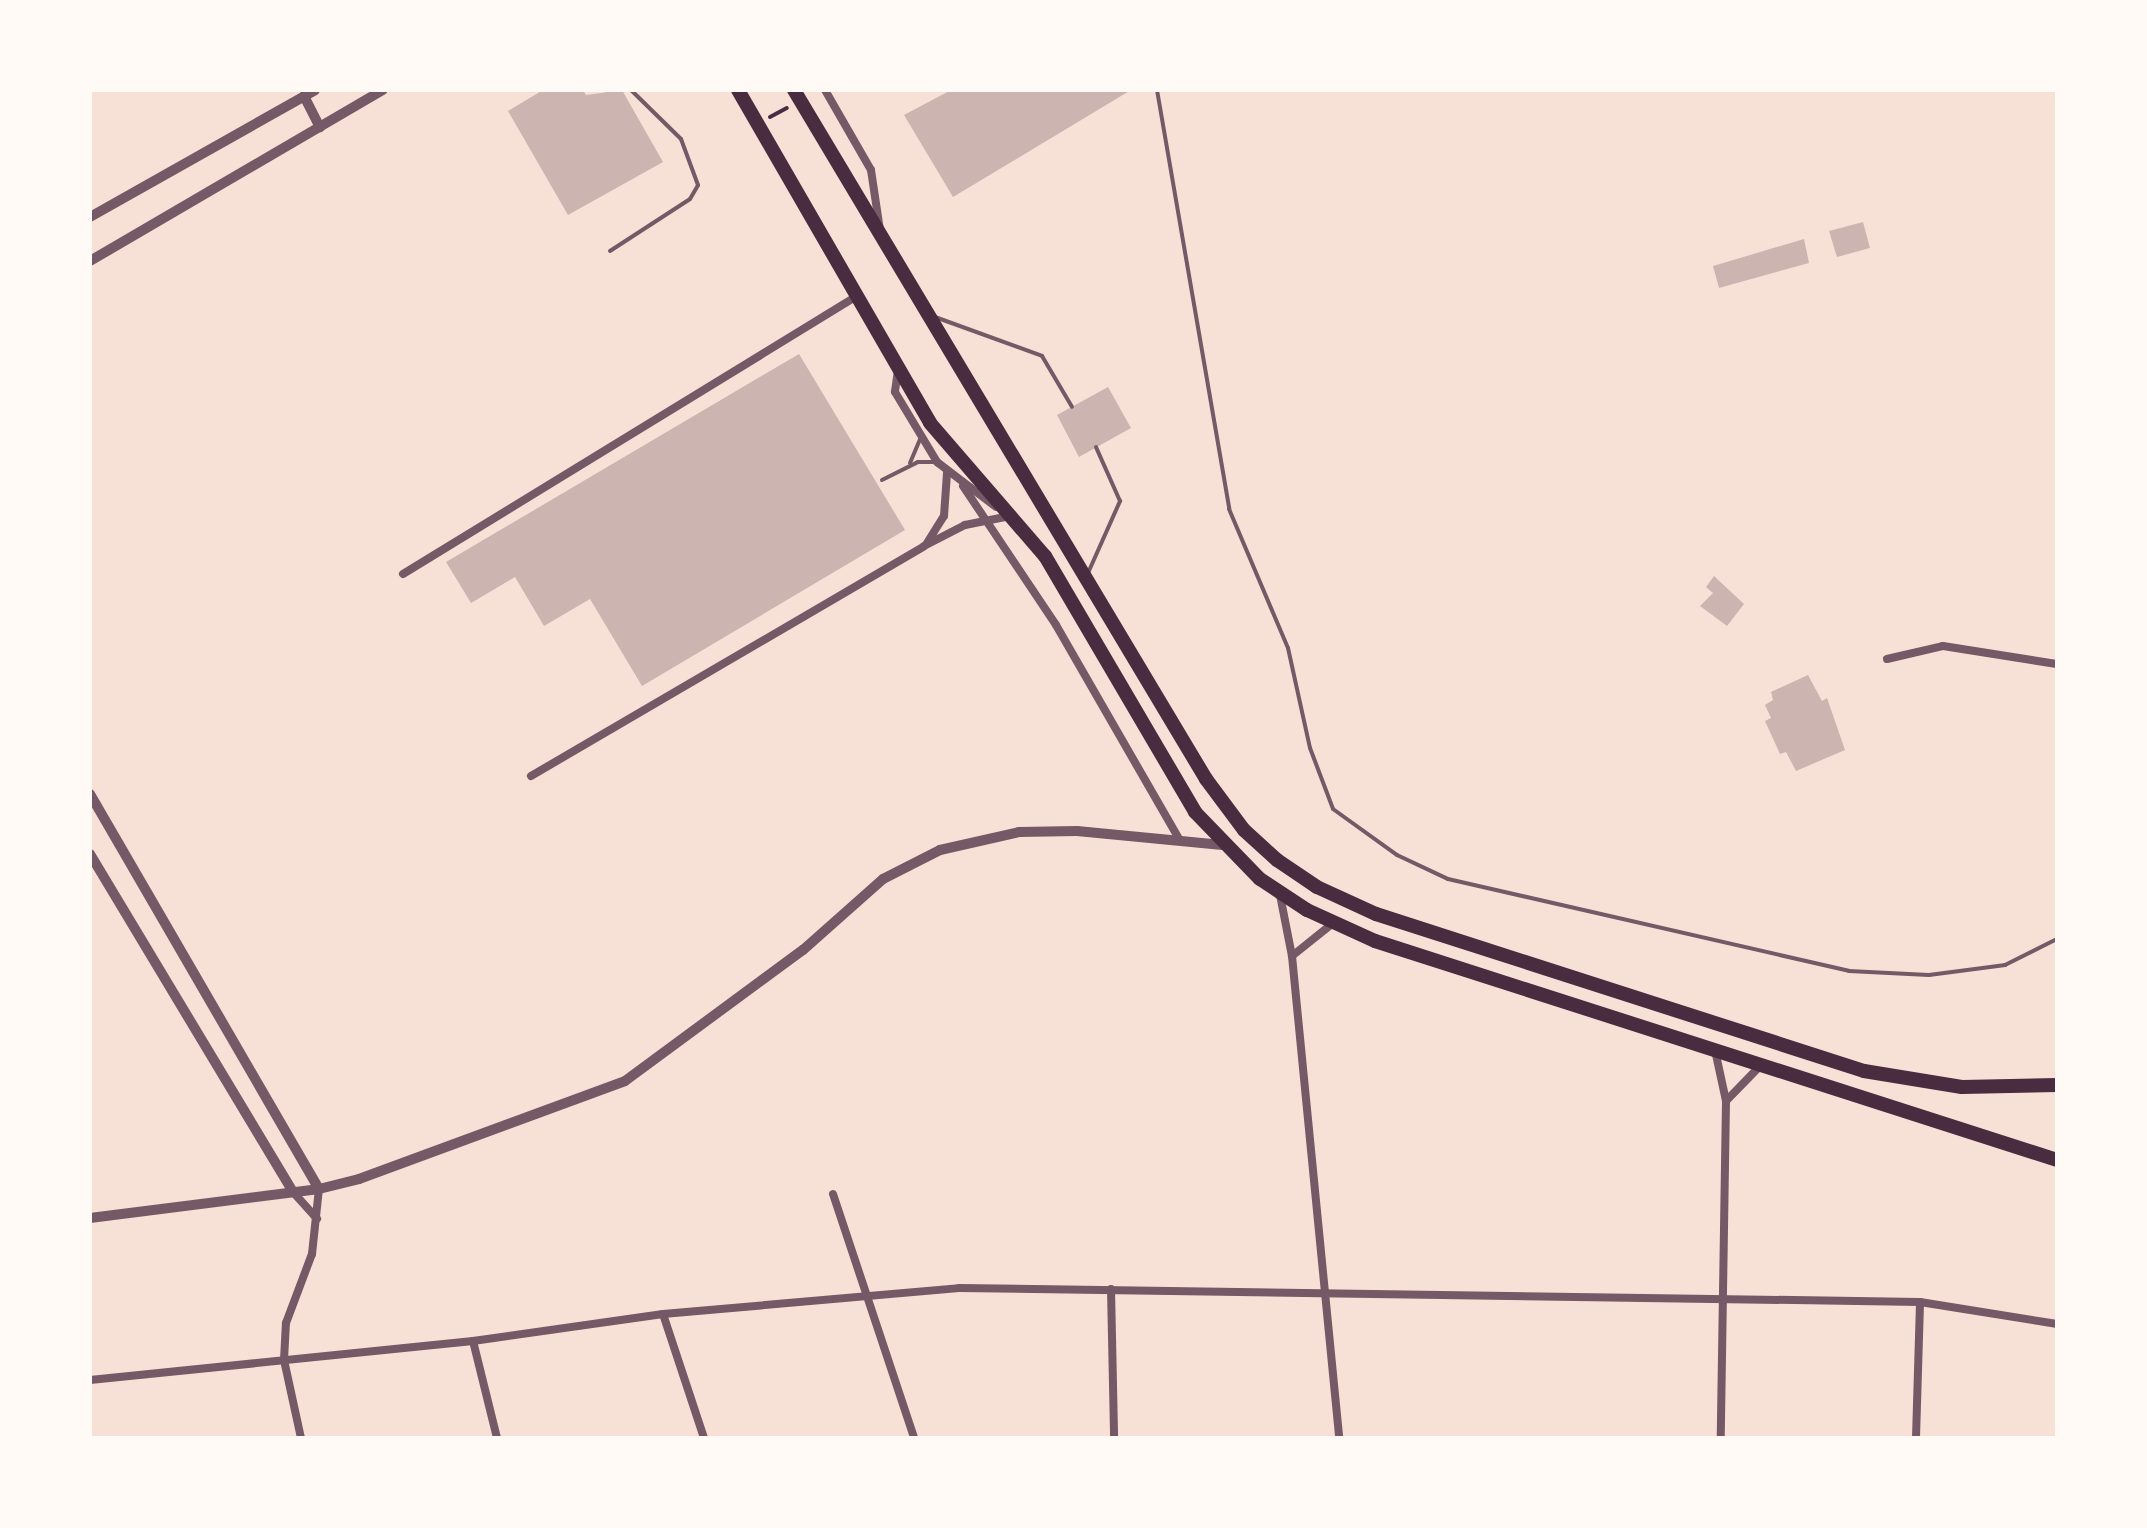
<!DOCTYPE html>
<style>
body{margin:0}
#map{position:relative;width:2147px;height:1528px;overflow:hidden;background:#f7e1d7;font-family:Rubik,sans-serif}
div>[style]{position:absolute}
[style*='--x']{left:calc(var(--x)*1px);top:calc(var(--y)*1px);width:calc(var(--w)*1px);rotate:calc(var(--a)*1deg)}
.building>*{inset:0;background:#ccb4b1}
.path>*{height:4px;margin:-2px;padding:0 2px;transform-origin:2px;border-radius:2px;background:#4a2c40}
.service>*{height:4px;margin:-2px;padding:0 2px;transform-origin:2px;border-radius:2px;background:#755966}
.minor>*{height:8px;margin:-4px;padding:0 4px;transform-origin:4px;border-radius:4px;background:#755966}
.tertiary>*{height:10px;margin:-5px;padding:0 5px;transform-origin:5px;border-radius:5px;background:#755966}
.primary>*{height:14px;margin:-7px;padding:0 7px;transform-origin:7px;border-radius:7px;background:#4a2c40}
span{translate:-50% -50%;white-space:nowrap;text-align:center;line-height:1.15;-webkit-text-stroke:8px #fffaf5;paint-order:stroke}
.frame{position:absolute;inset:0;border:92px solid #fffaf5;pointer-events:none}
</style>
<div id="map">
<div class="building">
<div style="clip-path:polygon(543px 90px,583px 90px,586px 95px,622px 90px,663px 162px,568px 215px,508px 111px)"></div>
<div style="clip-path:polygon(951px 90px,1131px 90px,953px 197px,904px 115px)"></div>
<div style="clip-path:polygon(1863px 222px,1870px 248px,1837px 257px,1829px 231px)"></div>
<div style="clip-path:polygon(1804px 239px,1809px 263px,1719px 288px,1713px 266px)"></div>
<div style="clip-path:polygon(799px 354px,905px 530px,642px 686px,590px 599px,544px 626px,515px 577px,471px 603px,446px 562px)"></div>
<div style="clip-path:polygon(1108px 387px,1131px 428px,1079px 457px,1057px 415px)"></div>
<div style="clip-path:polygon(1714px 576px,1744px 604px,1727px 626px,1700px 606px,1713px 593px,1706px 587px)"></div>
<div style="clip-path:polygon(1808px 675px,1822px 701px,1827px 698px,1845px 750px,1796px 771px,1786px 752px,1780px 754px,1765px 721px,1771px 718px,1765px 705px,1773px 700px,1771px 692px)"></div>
</div>
<div class="path">
<div style="--x:770;--y:117;--w:19;--a:-28"></div>
</div>
<div class="service">
<div style="--x:1157;--y:90;--w:425;--a:80.2"></div>
<div style="--x:1229;--y:509;--w:151;--a:67"></div>
<div style="--x:1288;--y:648;--w:102;--a:77.6"></div>
<div style="--x:1310;--y:748;--w:65;--a:69.3"></div>
<div style="--x:1333;--y:809;--w:79;--a:35.7"></div>
<div style="--x:1397;--y:855;--w:56;--a:25.2"></div>
<div style="--x:1448;--y:879;--w:411;--a:12.9"></div>
<div style="--x:1849;--y:971;--w:80;--a:2.9"></div>
<div style="--x:1929;--y:975;--w:77;--a:-7.5"></div>
<div style="--x:2005;--y:965;--w:58;--a:-26.6"></div>
<div style="--x:610;--y:251;--w:95;--a:-33"></div>
<div style="--x:690;--y:199;--w:16;--a:-60"></div>
<div style="--x:698;--y:185;--w:49;--a:-110.3"></div>
<div style="--x:681;--y:139;--w:70;--a:-135.6"></div>
<div style="--x:935;--y:317;--w:114;--a:20"></div>
<div style="--x:1042;--y:356;--w:59;--a:59.5"></div>
<div style="--x:910;--y:463;--w:26;--a:-67"></div>
<div style="--x:882;--y:480;--w:40;--a:-26.6"></div>
<div style="--x:918;--y:462;--w:17;--a:0"></div>
<div style="--x:1088;--y:573;--w:79;--a:-66"></div>
<div style="--x:1120;--y:501;--w:59;--a:-114"></div>
</div>
<div class="minor">
<div style="--x:825;--y:90;--w:92;--a:60.1"></div>
<div style="--x:871;--y:170;--w:61;--a:81.5"></div>
<div style="--x:898;--y:370;--w:22;--a:98"></div>
<div style="--x:895;--y:392;--w:82;--a:59"></div>
<div style="--x:937;--y:462;--w:74;--a:37.3"></div>
<div style="--x:963;--y:486;--w:167;--a:56.2"></div>
<div style="--x:1056;--y:625;--w:249;--a:60.1"></div>
<div style="--x:927;--y:543;--w:32;--a:-58"></div>
<div style="--x:944;--y:516;--w:43;--a:-86"></div>
<div style="--x:403;--y:574;--w:532;--a:-31.48"></div>
<div style="--x:1887;--y:659;--w:57;--a:-13.1"></div>
<div style="--x:1943;--y:646;--w:115;--a:9"></div>
<div style="--x:531;--y:776;--w:455;--a:-30.3"></div>
<div style="--x:924;--y:546;--w:46;--a:-27.1"></div>
<div style="--x:965;--y:525;--w:46;--a:-11.3"></div>
<div style="--x:1280;--y:895;--w:62;--a:78.9"></div>
<div style="--x:1292;--y:956;--w:484;--a:84.4"></div>
<div style="--x:1292;--y:956;--w:53;--a:-38.8"></div>
<div style="--x:1715;--y:1050;--w:52;--a:77.8"></div>
<div style="--x:1726;--y:1101;--w:337;--a:90.9"></div>
<div style="--x:1726;--y:1101;--w:50;--a:-45.8"></div>
<div style="--x:293;--y:1192;--w:36;--a:48"></div>
<div style="--x:833;--y:1194;--w:257;--a:71.6"></div>
<div style="--x:1111;--y:1289;--w:149;--a:88.8"></div>
<div style="--x:663;--y:1314;--w:131;--a:71.7"></div>
<div style="--x:473;--y:1341;--w:100;--a:76.1"></div>
<div style="--x:90;--y:1380;--w:385;--a:-5.8"></div>
<div style="--x:473;--y:1341;--w:192;--a:-8.1"></div>
<div style="--x:663;--y:1314;--w:297;--a:-5"></div>
<div style="--x:959;--y:1288;--w:961;--a:0.83"></div>
<div style="--x:1920;--y:1302;--w:139;--a:9.1"></div>
<div style="--x:301;--y:1438;--w:80;--a:-102.3"></div>
<div style="--x:284;--y:1360;--w:37;--a:-87"></div>
<div style="--x:286;--y:1323;--w:74;--a:-69.4"></div>
<div style="--x:312;--y:1254;--w:65;--a:-83.9"></div>
<div style="--x:1916;--y:1438;--w:136;--a:-88.3"></div>
</div>
<div class="tertiary">
<div style="--x:304;--y:96;--w:35;--a:63"></div>
<div style="--x:90;--y:217;--w:258;--a:-29.4"></div>
<div style="--x:90;--y:261;--w:339;--a:-30.3"></div>
<div style="--x:90;--y:794;--w:457;--a:59.9"></div>
<div style="--x:90;--y:854;--w:394;--a:59"></div>
<div style="--x:90;--y:1218;--w:231;--a:-7.2"></div>
<div style="--x:319;--y:1189;--w:41;--a:-14"></div>
<div style="--x:359;--y:1179;--w:283;--a:-20.2"></div>
<div style="--x:625;--y:1081;--w:221;--a:-36.4"></div>
<div style="--x:803;--y:950;--w:107;--a:-41.6"></div>
<div style="--x:883;--y:879;--w:64;--a:-27"></div>
<div style="--x:940;--y:850;--w:81;--a:-12.8"></div>
<div style="--x:1019;--y:832;--w:58;--a:-1"></div>
<div style="--x:1077;--y:831;--w:146;--a:5.5"></div>
</div>
<div class="primary">
<div style="--x:738;--y:90;--w:384;--a:60"></div>
<div style="--x:930;--y:423;--w:176;--a:49.2"></div>
<div style="--x:1045;--y:556;--w:297;--a:59.6"></div>
<div style="--x:1195;--y:812;--w:93;--a:45.9"></div>
<div style="--x:1260;--y:879;--w:56;--a:33.4"></div>
<div style="--x:1307;--y:910;--w:75;--a:24.5"></div>
<div style="--x:1375;--y:941;--w:716;--a:17.8"></div>
<div style="--x:794;--y:90;--w:803;--a:59.12"></div>
<div style="--x:1206;--y:779;--w:64;--a:53.3"></div>
<div style="--x:1244;--y:830;--w:45;--a:42.3"></div>
<div style="--x:1277;--y:860;--w:48;--a:34"></div>
<div style="--x:1317;--y:887;--w:65;--a:24.6"></div>
<div style="--x:1376;--y:914;--w:513;--a:17.83"></div>
<div style="--x:1864;--y:1071;--w:99;--a:9.3"></div>
<div style="--x:1962;--y:1087;--w:95;--a:-1.2"></div>
</div>
<div class="frame"></div>
</div>
